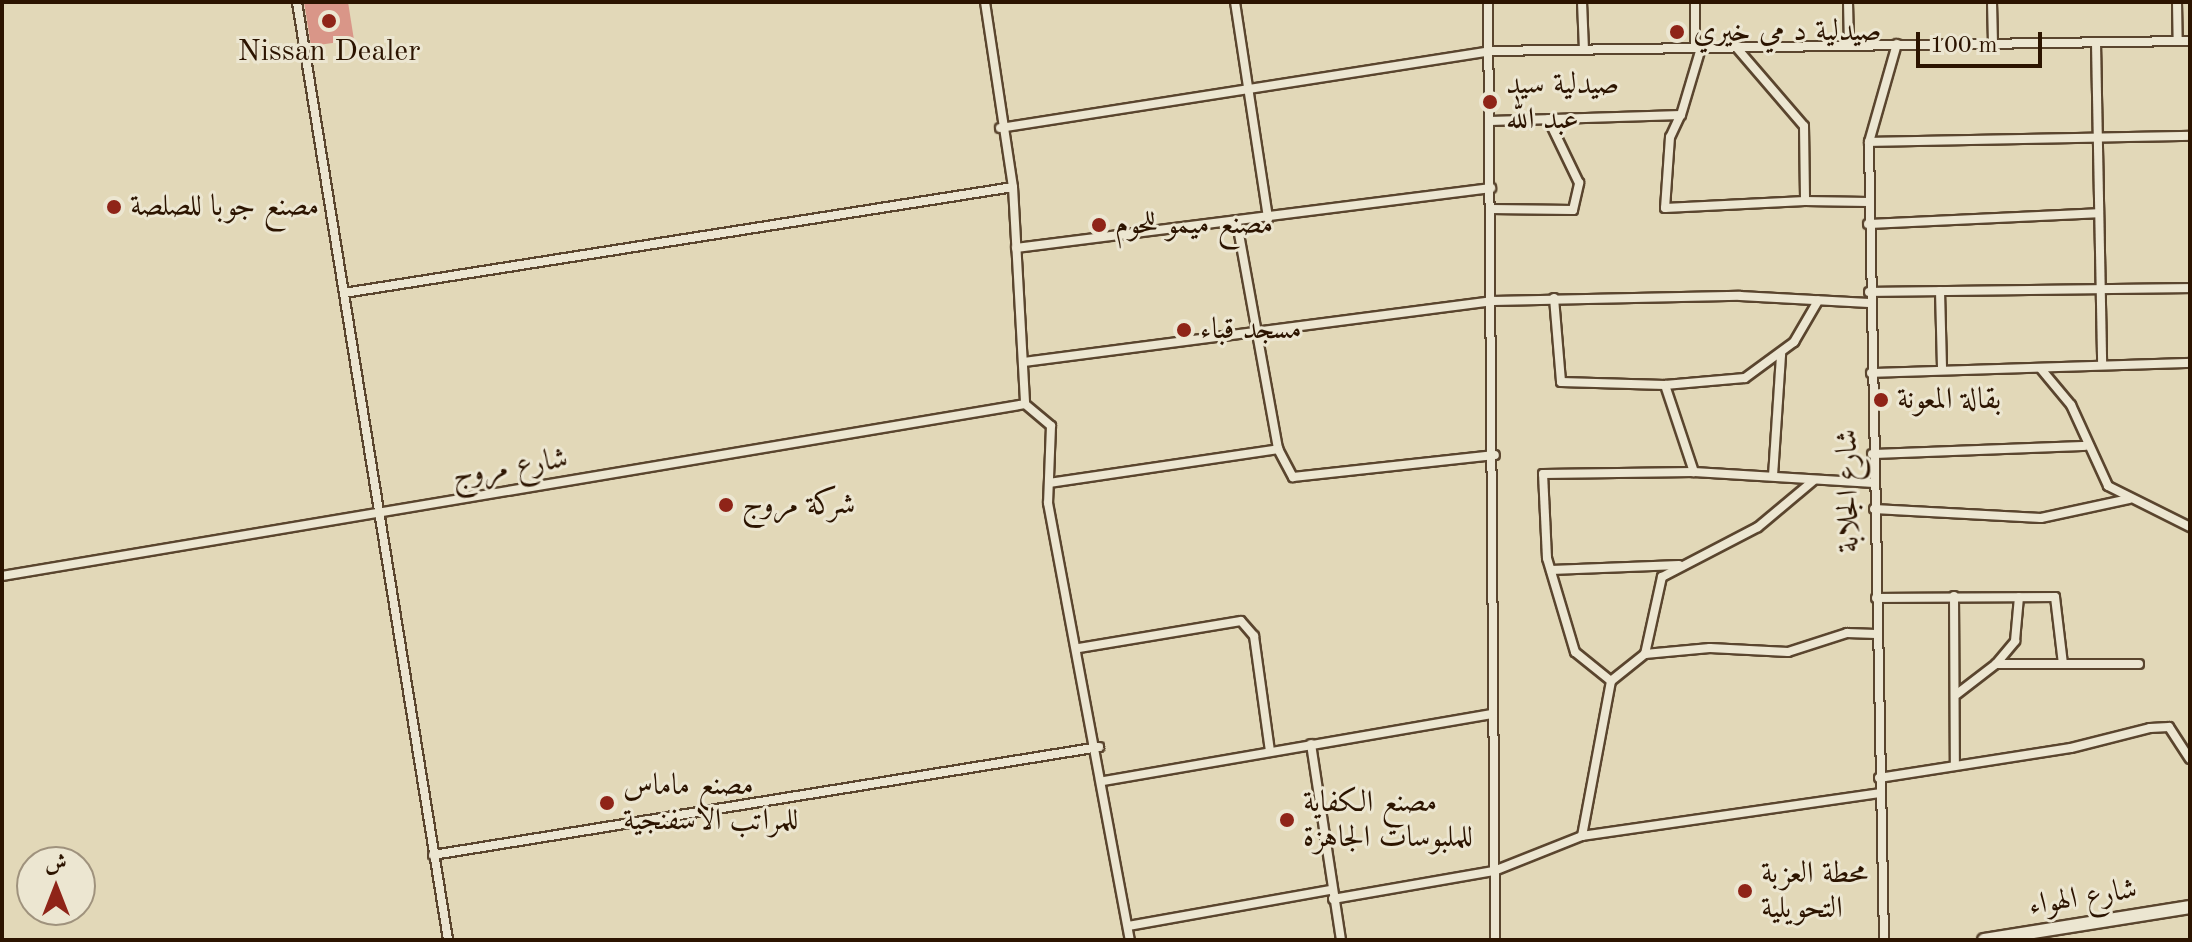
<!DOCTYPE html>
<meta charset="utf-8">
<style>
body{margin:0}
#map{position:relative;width:2192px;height:942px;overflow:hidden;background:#e2d8b8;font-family:"Old Standard TT",Amiri,serif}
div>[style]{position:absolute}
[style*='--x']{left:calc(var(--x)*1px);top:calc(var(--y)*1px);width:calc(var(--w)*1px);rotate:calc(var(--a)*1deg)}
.building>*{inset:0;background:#d99688}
.roads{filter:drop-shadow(2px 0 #5a452e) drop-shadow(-2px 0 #5a452e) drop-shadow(0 2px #5a452e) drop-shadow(0 -2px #5a452e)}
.street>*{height:8px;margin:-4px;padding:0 4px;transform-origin:4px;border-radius:4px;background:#ece6d1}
.secondary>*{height:12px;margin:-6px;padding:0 6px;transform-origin:6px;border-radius:6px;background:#ece6d1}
.dots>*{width:22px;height:22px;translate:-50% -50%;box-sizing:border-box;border:4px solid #ece6d1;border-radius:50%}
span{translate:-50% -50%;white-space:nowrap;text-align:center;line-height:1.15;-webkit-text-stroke:6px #ece6d1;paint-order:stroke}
.poi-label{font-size:30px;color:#2c1400}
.left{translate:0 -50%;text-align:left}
.street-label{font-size:30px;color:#2c1400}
.frame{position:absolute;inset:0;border:4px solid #2c1400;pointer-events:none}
.north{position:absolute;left:16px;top:846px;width:80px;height:80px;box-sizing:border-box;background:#ece6d1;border:2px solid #9f927d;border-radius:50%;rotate:0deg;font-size:22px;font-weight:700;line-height:32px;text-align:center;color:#2c1400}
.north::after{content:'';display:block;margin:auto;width:28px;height:36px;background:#8f2418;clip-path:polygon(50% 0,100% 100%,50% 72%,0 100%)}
.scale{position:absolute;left:1916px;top:32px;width:126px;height:36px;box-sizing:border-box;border:4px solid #2c1400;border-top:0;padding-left:10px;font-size:24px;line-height:28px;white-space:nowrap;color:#2c1400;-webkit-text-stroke:6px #ece6d1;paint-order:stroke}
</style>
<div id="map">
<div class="building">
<div style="clip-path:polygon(304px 2px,348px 2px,354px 40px,311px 46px)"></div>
</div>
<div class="roads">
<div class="street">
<div style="--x:297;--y:2;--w:950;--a:80.85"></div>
<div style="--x:985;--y:2;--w:187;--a:81.4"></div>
<div style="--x:1013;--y:187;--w:217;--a:86.8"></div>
<div style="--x:1025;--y:404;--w:34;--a:40"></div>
<div style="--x:1051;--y:426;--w:77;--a:92.2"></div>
<div style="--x:1048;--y:503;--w:445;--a:79.4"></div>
<div style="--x:1235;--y:2;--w:219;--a:81.3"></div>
<div style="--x:1488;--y:2;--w:938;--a:89.57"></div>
<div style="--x:1582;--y:2;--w:47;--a:87.6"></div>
<div style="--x:1695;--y:2;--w:46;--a:90"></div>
<div style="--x:1848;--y:2;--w:43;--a:88.7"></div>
<div style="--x:1992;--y:2;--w:42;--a:88.6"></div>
<div style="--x:2177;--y:2;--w:39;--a:89"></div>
<div style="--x:2096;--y:43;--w:322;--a:88.9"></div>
<div style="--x:1736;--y:47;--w:104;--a:49.3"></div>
<div style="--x:1804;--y:126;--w:75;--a:89.2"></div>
<div style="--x:1805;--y:201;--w:63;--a:0.9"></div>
<div style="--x:1680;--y:116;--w:23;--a:115"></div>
<div style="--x:1670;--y:137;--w:71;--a:94"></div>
<div style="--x:1665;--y:208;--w:140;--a:-2.9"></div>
<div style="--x:1490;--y:121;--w:191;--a:-1.8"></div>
<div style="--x:1681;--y:115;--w:70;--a:-73.4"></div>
<div style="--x:1000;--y:128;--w:495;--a:-8.9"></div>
<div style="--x:1489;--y:51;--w:701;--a:-0.82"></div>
<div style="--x:1869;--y:142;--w:321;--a:-1.1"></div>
<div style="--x:1491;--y:209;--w:82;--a:0.7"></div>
<div style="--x:1573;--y:210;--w:28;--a:-77"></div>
<div style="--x:1579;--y:183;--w:71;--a:-115.8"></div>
<div style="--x:1237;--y:223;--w:230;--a:79.7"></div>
<div style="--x:1278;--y:449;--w:32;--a:62"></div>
<div style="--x:1293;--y:477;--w:203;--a:-6.2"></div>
<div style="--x:1868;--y:224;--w:231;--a:-2.7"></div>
<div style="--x:1016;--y:248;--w:479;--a:-7.2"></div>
<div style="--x:1940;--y:291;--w:79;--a:88.5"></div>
<div style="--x:1869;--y:292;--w:321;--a:-0.7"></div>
<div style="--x:344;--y:293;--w:677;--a:-9"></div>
<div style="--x:1554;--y:298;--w:84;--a:85.2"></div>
<div style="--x:1561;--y:382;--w:104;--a:1.7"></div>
<div style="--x:1665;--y:385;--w:80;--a:-5"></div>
<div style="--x:1745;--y:378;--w:61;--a:-36.3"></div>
<div style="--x:1794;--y:342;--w:48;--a:-59.7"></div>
<div style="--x:1024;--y:362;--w:473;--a:-7.4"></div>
<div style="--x:1493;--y:301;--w:247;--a:-1.2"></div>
<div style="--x:1740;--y:296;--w:129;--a:3.1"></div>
<div style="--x:2041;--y:369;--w:47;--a:50.2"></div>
<div style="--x:2071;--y:405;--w:89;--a:65.4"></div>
<div style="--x:2108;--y:486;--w:92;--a:26.6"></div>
<div style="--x:1871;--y:373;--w:319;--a:-1.8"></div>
<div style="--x:1665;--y:385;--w:92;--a:71.6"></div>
<div style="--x:1872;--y:454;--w:213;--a:-2.2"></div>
<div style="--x:1773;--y:476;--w:122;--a:-86.2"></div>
<div style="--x:1049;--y:483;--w:232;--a:-8.4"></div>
<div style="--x:1874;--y:509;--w:167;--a:3.1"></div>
<div style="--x:2041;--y:518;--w:90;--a:-12.2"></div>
<div style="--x:1551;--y:570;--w:128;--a:-2.2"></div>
<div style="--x:2;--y:576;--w:1037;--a:-9.54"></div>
<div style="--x:1954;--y:596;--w:169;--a:89.7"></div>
<div style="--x:1876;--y:598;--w:179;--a:-0.3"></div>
<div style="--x:2055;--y:597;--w:67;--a:83.2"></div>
<div style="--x:1079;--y:648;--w:164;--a:-9.5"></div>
<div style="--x:1241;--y:621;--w:20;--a:49"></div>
<div style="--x:1254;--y:636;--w:116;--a:82.1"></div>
<div style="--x:1645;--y:654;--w:79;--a:-77.6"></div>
<div style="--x:1662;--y:577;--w:108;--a:-27.5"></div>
<div style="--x:1758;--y:527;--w:72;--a:-39.9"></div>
<div style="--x:1996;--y:664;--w:30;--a:-50"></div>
<div style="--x:2015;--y:641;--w:44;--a:-84.8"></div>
<div style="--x:1611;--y:681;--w:46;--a:-141.1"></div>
<div style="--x:1575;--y:652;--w:98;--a:-106.6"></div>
<div style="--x:1547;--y:558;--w:84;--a:-92.7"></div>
<div style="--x:1543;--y:474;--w:151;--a:-0.8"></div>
<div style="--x:1694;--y:472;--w:180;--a:3.5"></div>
<div style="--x:1957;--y:694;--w:49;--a:-37.6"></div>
<div style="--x:1996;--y:664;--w:143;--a:0"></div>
<div style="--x:1311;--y:744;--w:198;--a:81.3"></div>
<div style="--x:1879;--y:778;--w:194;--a:-8.9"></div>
<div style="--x:2071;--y:748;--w:81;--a:-14.2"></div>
<div style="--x:2150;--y:728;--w:19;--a:-3"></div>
<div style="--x:2169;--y:727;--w:38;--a:57"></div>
<div style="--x:1104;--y:781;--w:394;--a:-9.8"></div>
<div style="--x:1582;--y:836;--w:158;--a:-79.4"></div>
<div style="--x:1611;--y:681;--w:43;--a:-38.5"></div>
<div style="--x:1645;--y:654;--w:65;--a:-5.3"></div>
<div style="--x:1710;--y:648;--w:78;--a:2.9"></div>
<div style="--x:1788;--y:652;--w:62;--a:-17.9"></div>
<div style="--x:1847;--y:633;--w:29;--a:2"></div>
<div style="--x:433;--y:855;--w:675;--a:-9.21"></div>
<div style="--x:1333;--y:899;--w:163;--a:-9.9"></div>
<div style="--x:1494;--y:871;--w:95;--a:-21.7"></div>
<div style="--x:1582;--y:836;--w:300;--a:-8.2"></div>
<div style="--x:1128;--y:926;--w:206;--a:-10.1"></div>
<div style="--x:1884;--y:940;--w:798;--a:-91.08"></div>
<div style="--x:1869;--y:142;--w:102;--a:-74.1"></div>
</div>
<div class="secondary">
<div style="--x:1984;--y:940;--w:209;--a:-9.1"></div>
</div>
</div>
<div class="dots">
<div style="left:329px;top:21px;background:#8f2418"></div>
<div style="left:1677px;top:32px;background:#8f2418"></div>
<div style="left:1490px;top:102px;background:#8f2418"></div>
<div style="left:114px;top:207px;background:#8f2418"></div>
<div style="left:1099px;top:225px;background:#8f2418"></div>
<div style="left:1184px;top:330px;background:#8f2418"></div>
<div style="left:1881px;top:400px;background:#8f2418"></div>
<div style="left:726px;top:505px;background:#8f2418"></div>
<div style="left:607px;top:803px;background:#8f2418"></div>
<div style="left:1287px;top:820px;background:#8f2418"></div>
<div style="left:1745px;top:891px;background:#8f2418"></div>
</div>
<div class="poi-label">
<span class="left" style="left:1693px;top:32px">صيدلية د مي خيري</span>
<span style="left:329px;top:52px">Nissan Dealer</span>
<span class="left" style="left:1506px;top:102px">صيدلية سيد<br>عبد الله</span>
<span class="left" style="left:130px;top:207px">مصنع جوبا للصلصة</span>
<span class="left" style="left:1115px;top:225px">مصنع ميمو للحوم</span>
<span class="left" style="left:1200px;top:330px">مسجد قباء</span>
<span class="left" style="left:1897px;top:400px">بقالة المعونة</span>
<span class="left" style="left:742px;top:505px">شركة مروج</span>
<span class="left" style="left:623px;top:803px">مصنع ماماس<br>للمراتب الاسفنجية</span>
<span class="left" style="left:1303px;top:820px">مصنع الكفاية<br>للملبوسات الجاهزة</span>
<span class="left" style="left:1761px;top:891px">محطة العزبة<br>التحويلية</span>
</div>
<div class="street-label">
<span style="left:510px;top:468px;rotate:-9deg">شارع مروج</span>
<span style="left:1849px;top:491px;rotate:-91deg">شارع الجلابة</span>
<span style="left:2083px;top:898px;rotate:-9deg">شارع الهواء</span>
</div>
<div class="frame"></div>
<div class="north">ش</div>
<div class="scale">100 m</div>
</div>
